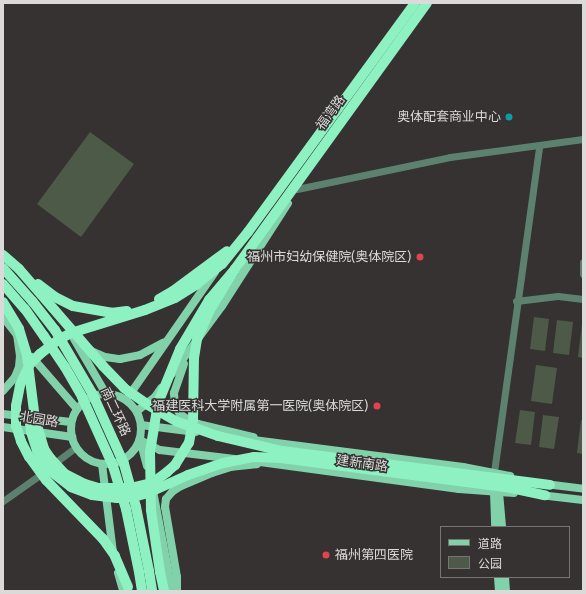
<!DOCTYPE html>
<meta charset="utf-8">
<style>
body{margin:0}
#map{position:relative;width:586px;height:594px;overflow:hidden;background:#353231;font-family:"Fira Sans Condensed","Noto Sans SC",sans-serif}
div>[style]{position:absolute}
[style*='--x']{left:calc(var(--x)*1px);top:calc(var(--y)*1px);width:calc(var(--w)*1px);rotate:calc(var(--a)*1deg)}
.green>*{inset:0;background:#4c5a47}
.minor>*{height:7px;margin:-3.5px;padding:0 3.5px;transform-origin:3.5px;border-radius:3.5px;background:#5c826f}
.major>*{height:8px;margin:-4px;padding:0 4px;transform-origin:4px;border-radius:4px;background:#81d2aa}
.major>.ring{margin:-4px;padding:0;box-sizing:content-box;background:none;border:8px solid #81d2aa;border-radius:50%}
.highway>*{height:10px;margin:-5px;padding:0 5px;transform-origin:5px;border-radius:5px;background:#8ef1c2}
.highway-bridge>*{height:10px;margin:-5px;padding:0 5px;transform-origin:5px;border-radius:5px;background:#8ef1c2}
.dots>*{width:11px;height:11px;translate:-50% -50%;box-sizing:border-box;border:2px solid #353231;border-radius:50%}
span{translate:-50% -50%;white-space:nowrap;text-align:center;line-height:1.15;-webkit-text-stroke:3px #353231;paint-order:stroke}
.street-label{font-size:13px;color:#dbdad9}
.poi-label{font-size:13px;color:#dbdad9}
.right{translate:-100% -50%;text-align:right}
.left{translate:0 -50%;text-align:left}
.frame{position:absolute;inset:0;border:4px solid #dbdad9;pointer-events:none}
.legend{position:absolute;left:440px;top:526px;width:130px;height:52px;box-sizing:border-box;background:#353231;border:1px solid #777574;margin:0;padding:5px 7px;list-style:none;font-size:12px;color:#dbdad9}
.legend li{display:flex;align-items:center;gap:8px;height:20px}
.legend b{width:20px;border:1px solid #777574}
</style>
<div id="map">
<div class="green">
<div style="clip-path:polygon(90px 132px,134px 164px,81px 237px,37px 204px)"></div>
<div style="clip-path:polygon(534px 317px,549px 319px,545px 351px,530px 349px)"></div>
<div style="clip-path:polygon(557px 320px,573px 322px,569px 355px,553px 353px)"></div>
<div style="clip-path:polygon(582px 324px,583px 324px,583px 358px,578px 357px)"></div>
<div style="clip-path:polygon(536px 365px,557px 368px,552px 404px,531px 401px)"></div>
<div style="clip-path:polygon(520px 410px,535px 412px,531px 445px,515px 443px)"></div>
<div style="clip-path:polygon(543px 415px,559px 417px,554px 449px,539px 447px)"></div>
<div style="clip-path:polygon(581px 420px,583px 421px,583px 454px,577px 453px)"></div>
</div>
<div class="minor">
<div style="--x:297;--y:189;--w:156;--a:-11.8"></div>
<div style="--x:450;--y:157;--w:134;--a:-7.7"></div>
<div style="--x:583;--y:262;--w:12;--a:90"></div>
<div style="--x:516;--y:301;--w:42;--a:-6.8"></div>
<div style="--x:558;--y:296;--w:25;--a:7"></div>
<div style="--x:52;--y:465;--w:30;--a:-37"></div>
<div style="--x:494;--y:472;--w:329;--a:-82.1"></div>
<div style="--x:3;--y:501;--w:50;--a:-35.3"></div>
</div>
<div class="major">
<div style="--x:3;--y:317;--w:29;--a:52"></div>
<div style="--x:74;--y:339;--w:64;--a:59.8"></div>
<div style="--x:91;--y:351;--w:15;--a:23"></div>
<div style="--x:105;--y:357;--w:15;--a:8"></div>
<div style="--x:120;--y:359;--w:20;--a:-11"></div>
<div style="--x:140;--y:355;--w:26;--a:-28"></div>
<div style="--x:32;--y:357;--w:69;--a:49.1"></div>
<div style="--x:184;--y:364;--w:31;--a:109"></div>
<div style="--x:174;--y:393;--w:13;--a:86"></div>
<div style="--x:175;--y:406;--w:9;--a:58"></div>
<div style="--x:180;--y:414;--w:9;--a:36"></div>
<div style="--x:187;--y:419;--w:12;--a:24"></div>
<div style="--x:198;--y:424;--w:57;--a:13.3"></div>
<div style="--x:172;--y:374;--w:84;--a:-53.7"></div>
<div style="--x:222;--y:306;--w:122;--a:-57.3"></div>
<div style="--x:3;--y:391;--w:18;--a:-49"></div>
<div style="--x:15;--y:377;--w:11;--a:-68"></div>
<div style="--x:19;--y:367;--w:11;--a:-85"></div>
<div style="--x:20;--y:356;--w:21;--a:-98"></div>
<div class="ring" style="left:71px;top:394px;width:62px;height:62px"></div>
<div style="--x:126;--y:400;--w:156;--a:-55.2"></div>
<div style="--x:137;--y:411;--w:23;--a:-38"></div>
<div style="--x:155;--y:397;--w:11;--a:-56"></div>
<div style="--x:3;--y:414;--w:68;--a:6.7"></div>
<div style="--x:141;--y:425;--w:55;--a:7.3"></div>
<div style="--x:3;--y:427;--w:70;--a:8.2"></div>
<div style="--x:247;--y:439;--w:218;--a:7.4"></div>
<div style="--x:463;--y:467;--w:48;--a:10.8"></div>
<div style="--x:140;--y:440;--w:22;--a:27"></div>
<div style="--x:160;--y:450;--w:75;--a:6.9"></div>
<div style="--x:140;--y:440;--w:27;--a:75"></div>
<div style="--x:252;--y:461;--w:209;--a:7.7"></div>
<div style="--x:459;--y:489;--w:55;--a:4.2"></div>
<div style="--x:102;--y:464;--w:89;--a:82.9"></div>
<div style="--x:545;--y:484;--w:38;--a:7"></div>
<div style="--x:153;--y:491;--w:102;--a:79.2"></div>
<div style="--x:494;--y:492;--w:35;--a:88"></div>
<div style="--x:499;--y:492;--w:35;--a:85"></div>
<div style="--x:540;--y:495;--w:43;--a:6.6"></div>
<div style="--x:118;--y:573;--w:19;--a:74"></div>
<div style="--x:498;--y:577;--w:14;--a:86"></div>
<div style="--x:505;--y:577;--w:14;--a:86"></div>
<div style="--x:177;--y:591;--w:14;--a:-90"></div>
<div style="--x:177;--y:577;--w:71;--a:-99.7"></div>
<div style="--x:165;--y:507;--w:8;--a:-83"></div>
<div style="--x:166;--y:499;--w:11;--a:-49"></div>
<div style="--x:173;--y:491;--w:9;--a:-32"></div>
<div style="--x:181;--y:486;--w:34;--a:-23"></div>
<div style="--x:212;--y:473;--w:19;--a:-18"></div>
<div style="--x:230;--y:467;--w:27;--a:-6"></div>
</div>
<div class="highway">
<div style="--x:248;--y:232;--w:283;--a:-53.9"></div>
<div style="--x:180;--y:349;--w:57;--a:-59.4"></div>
<div style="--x:209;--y:300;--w:40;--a:-50"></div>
<div style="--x:235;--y:269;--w:328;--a:-54.2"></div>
<div style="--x:254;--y:457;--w:27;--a:2"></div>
<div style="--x:281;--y:458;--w:232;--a:7.4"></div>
<div style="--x:511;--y:488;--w:35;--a:12"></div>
<div style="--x:149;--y:571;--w:20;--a:81"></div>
<div style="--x:139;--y:572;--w:19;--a:81"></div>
<div style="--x:160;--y:572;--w:19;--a:78"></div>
</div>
<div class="highway-bridge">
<div style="--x:3;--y:255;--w:21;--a:41"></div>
<div style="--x:19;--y:269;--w:128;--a:49.1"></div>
<div style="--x:103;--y:366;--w:30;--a:46"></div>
<div style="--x:124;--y:388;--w:29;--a:35"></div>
<div style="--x:148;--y:405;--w:34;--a:30"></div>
<div style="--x:178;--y:422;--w:42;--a:19.3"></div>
<div style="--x:218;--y:436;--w:66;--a:13.2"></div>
<div style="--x:282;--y:451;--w:270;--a:7.2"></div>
<div style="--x:3;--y:268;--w:45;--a:48.6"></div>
<div style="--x:33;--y:302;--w:36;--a:52"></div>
<div style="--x:55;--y:330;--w:73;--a:59.6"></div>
<div style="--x:92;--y:393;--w:78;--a:65.7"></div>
<div style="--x:124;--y:464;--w:45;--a:74.4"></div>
<div style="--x:136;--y:507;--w:65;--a:78.5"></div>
<div style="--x:3;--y:284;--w:33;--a:49"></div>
<div style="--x:25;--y:309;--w:33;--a:55"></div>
<div style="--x:44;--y:336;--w:37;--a:56"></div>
<div style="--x:65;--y:367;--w:34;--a:60"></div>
<div style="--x:82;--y:397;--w:76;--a:65.8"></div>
<div style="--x:113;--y:466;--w:45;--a:73.2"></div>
<div style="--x:126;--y:509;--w:64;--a:78.3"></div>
<div style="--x:38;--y:284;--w:21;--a:37"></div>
<div style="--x:55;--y:297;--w:20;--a:27"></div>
<div style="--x:73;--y:306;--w:39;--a:10"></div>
<div style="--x:111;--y:313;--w:16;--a:-7"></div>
<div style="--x:159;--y:299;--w:16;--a:-30"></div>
<div style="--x:173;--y:291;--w:67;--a:-36.5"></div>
<div style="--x:3;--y:302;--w:31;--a:59"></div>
<div style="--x:19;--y:329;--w:28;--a:73"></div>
<div style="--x:27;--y:356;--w:64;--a:82.8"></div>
<div style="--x:35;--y:419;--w:31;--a:73"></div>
<div style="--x:44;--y:449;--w:11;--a:56"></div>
<div style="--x:50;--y:458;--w:22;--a:47"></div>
<div style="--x:65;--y:474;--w:22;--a:27"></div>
<div style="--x:85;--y:484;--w:14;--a:17"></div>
<div style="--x:98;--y:488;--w:32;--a:0"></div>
<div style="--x:130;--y:488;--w:23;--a:-13"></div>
<div style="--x:152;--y:483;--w:19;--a:-36"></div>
<div style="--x:167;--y:472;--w:11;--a:-41"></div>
<div style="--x:175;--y:465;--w:26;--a:-58"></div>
<div style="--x:189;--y:443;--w:23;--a:-80"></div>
<div style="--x:193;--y:420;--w:62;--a:-89.1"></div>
<div style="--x:194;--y:358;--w:19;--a:-81"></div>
<div style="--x:197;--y:339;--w:32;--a:-66"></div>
<div style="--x:210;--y:310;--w:48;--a:-58.6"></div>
<div style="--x:29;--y:416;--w:16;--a:83"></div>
<div style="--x:31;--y:432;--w:20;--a:72"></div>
<div style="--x:37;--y:451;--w:21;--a:59"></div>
<div style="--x:48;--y:469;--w:29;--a:38"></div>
<div style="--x:71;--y:487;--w:22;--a:21"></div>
<div style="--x:92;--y:495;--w:25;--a:7"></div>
<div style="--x:117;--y:498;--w:16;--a:-4"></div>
<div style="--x:133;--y:497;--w:16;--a:-15"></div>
<div style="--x:148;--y:493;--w:44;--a:-24.2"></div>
<div style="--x:188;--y:475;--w:37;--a:-19"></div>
<div style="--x:223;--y:463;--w:32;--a:-11"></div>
<div style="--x:160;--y:572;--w:63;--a:-98.3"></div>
<div style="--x:151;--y:510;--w:58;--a:-91"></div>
<div style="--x:150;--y:452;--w:50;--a:-80.7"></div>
<div style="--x:158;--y:403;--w:58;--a:-67.8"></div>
<div style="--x:128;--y:587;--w:34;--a:-113"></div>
<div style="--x:115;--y:556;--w:21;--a:-125"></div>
<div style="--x:103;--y:539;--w:82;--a:-134"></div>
<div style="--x:46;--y:480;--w:29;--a:-126"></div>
<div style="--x:29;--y:457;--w:18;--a:-117"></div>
<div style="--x:21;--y:441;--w:16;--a:-108"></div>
<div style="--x:16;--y:426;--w:20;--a:-90"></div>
<div style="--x:16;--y:406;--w:21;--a:-79"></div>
<div style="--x:20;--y:385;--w:23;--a:-65"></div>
<div style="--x:30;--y:364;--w:14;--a:-45"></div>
<div style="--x:40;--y:354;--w:23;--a:-38"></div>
<div style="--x:58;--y:340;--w:15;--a:-28"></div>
<div style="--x:71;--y:333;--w:77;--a:-17.3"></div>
<div style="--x:145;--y:310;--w:32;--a:-22"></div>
<div style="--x:175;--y:298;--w:26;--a:-32"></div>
<div style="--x:197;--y:284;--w:32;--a:-39"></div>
<div style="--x:222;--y:264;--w:41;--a:-50.9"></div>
</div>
<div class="dots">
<div style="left:509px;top:117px;background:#0f9aa8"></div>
<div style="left:420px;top:257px;background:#e0444e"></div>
<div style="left:377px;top:406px;background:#e0444e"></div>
<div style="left:326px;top:555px;background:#e0444e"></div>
</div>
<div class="street-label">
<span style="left:331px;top:113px;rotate:-54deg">福湾路</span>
<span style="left:115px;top:412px;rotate:65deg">南二环路</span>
<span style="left:39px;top:420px;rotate:9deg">北园路</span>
<span style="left:362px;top:464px;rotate:8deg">建新南路</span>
</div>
<div class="poi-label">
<span class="right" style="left:501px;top:117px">奥体配套商业中心</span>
<span class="right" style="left:411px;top:257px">福州市妇幼保健院(奥体院区)</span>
<span class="right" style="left:368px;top:406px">福建医科大学附属第一医院(奥体院区)</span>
<span class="left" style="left:335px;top:555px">福州第四医院</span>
</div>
<div class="frame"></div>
<ul class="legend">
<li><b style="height:5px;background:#81d2aa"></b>道路</li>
<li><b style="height:11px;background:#4c5a47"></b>公园</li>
</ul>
</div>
